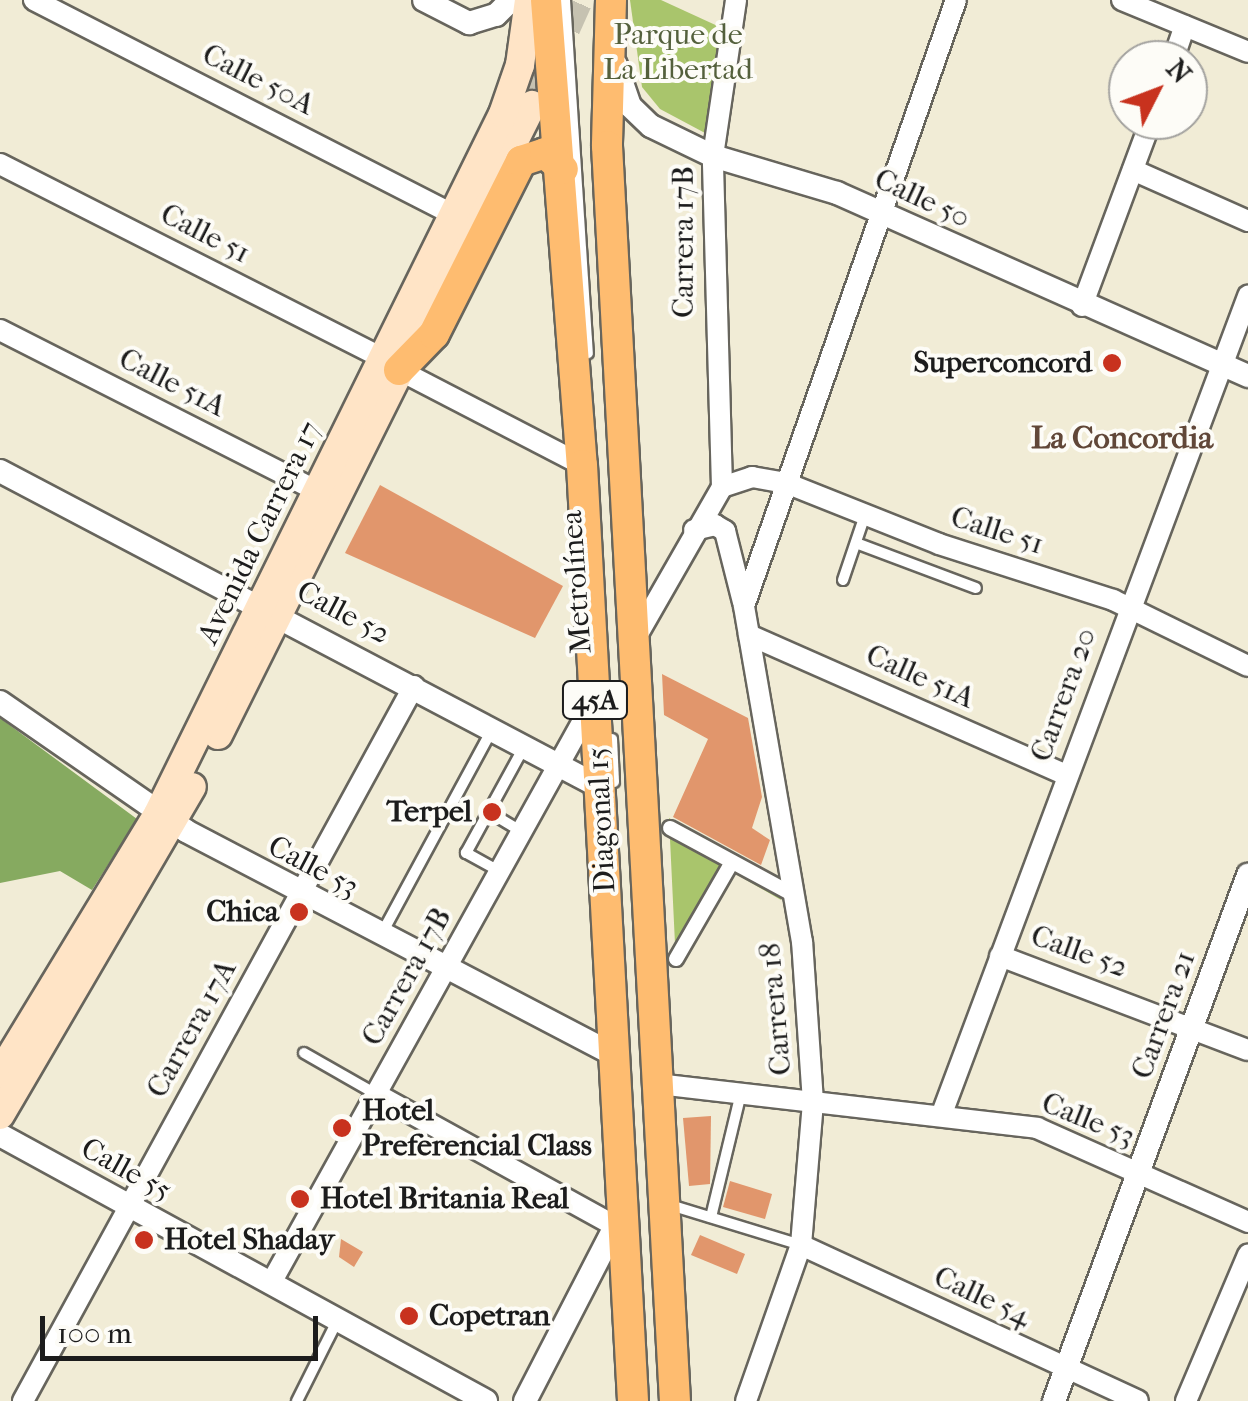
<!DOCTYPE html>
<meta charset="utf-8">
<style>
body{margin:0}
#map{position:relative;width:1248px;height:1401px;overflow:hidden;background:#f1ecd6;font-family:"IM FELL French Canon",serif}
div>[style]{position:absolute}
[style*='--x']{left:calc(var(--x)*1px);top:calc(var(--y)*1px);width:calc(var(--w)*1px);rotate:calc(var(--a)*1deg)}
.green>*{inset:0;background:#a9c56c}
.forest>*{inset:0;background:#86aa60}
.building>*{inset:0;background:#e1966c}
.secondary-tunnel>*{height:28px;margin-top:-14px;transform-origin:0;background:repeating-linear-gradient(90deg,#c6c2b1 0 28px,transparent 0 42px)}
.roads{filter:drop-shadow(2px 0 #67655d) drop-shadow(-2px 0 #67655d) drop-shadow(0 2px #67655d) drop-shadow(0 -2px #67655d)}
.service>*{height:10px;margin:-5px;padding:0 5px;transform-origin:5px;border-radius:5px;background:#fff}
.pedestrian>*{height:14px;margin:-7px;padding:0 7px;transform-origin:7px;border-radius:7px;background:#fff}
.minor>*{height:20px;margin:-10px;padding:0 10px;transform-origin:10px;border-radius:10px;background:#fff}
.tertiary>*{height:22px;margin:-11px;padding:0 11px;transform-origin:11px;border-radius:11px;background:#fff}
.secondary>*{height:28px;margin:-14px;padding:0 14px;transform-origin:14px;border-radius:14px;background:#ffe4c6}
.primary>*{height:30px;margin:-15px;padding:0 15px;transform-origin:15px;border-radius:15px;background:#febc70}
.dots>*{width:28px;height:28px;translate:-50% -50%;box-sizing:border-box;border:5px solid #fdfcf7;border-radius:50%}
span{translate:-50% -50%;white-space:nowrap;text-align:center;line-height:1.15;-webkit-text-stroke:8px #fdfcf7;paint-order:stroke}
.shield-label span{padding:2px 8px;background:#fdfcf7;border:2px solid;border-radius:8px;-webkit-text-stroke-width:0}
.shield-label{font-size:28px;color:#1c1c1c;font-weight:700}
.park-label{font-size:30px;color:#54603c}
.street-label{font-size:30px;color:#1c1c1c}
.poi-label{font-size:30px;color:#1c1c1c;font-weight:700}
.right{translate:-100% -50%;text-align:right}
.left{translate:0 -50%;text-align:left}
.neighbourhood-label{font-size:32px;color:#614738;font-weight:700}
.north{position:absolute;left:1108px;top:40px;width:100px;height:100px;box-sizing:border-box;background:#fdfcf7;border:2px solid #a3a29f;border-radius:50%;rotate:48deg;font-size:28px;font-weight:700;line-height:40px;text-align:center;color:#1c1c1c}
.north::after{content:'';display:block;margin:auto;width:35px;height:45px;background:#c8321e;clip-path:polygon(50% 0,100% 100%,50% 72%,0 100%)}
.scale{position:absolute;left:40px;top:1316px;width:278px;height:45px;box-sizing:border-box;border:5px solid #1c1c1c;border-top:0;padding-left:12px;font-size:30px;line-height:35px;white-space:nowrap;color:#1c1c1c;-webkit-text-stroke:8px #fdfcf7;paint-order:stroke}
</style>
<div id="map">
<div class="green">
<div style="clip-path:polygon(630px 0,661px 0,722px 28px,705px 133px,660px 109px,642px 87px)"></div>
<div style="clip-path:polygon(669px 818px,777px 878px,781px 900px,734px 873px,676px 965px)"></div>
</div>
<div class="forest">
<div style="clip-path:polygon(0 718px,137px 819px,92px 890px,60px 871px,0 883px)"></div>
</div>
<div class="building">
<div style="clip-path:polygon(380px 485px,563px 586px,535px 638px,345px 553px)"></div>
<div style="clip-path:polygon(662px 674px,748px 718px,762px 797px,752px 828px,770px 840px,761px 865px,673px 817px,708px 739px,664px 715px)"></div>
<div style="clip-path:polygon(711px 1116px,710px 1184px,689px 1186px,683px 1118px)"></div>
<div style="clip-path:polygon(730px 1181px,772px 1194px,765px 1219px,723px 1207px)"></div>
<div style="clip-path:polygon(700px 1235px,745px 1254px,737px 1274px,691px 1255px)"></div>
<div style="clip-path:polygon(341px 1239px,363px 1252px,354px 1267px,339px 1257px)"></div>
</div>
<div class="secondary-tunnel">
<div style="--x:532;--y:105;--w:115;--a:-65.9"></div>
</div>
<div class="roads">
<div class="service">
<div style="--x:565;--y:0;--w:354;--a:86.3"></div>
<div style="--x:856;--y:543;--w:128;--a:20.6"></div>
<div style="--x:843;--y:580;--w:69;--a:-71.3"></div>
<div style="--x:612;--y:739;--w:43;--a:87.3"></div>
<div style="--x:489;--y:812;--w:37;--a:31"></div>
<div style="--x:499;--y:871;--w:38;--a:-151"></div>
<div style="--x:466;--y:853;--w:121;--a:-61.3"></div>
<div style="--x:381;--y:935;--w:233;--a:-61.6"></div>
<div style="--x:304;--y:1053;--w:83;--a:29.7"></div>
<div style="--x:670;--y:1205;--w:137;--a:17"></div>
<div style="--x:711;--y:1217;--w:128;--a:-76.4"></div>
<div style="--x:297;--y:1401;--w:89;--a:-63.4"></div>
</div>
<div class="pedestrian">
<div style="--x:670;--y:828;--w:141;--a:28.4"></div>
<div style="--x:676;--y:959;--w:112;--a:-60"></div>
</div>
<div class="minor">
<div style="--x:34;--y:0;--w:470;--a:27.1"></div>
<div style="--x:1122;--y:0;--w:136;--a:22.4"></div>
<div style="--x:1173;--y:60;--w:36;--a:-71"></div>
<div style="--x:0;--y:164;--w:428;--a:26.9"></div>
<div style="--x:1133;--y:170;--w:126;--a:23.9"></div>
<div style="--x:1082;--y:306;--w:198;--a:-69.6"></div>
<div style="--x:0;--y:330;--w:356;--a:26.9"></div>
<div style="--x:399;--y:370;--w:206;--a:27.4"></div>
<div style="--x:722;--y:487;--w:32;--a:-18"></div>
<div style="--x:752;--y:477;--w:35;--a:10"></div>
<div style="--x:786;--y:483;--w:165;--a:21.7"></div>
<div style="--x:939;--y:544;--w:183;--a:17.8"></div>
<div style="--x:1113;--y:600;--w:150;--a:26.1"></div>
<div style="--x:694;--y:530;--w:22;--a:-13"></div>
<div style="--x:715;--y:525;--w:12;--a:31"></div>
<div style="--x:725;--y:531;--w:73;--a:75.8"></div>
<div style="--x:749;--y:635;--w:347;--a:23.8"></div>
<div style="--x:635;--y:639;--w:175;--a:-60.2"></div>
<div style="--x:722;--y:487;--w:331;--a:-91.6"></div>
<div style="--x:713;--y:156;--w:158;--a:-81.6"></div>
<div style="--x:1000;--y:956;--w:265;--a:20.8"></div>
<div style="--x:658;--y:1084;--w:382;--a:6.6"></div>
<div style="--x:1037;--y:1128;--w:231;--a:24"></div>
<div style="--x:376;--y:1094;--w:283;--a:28.9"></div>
<div style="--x:941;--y:1116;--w:876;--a:-69.47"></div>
<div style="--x:801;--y:1245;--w:371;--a:24.8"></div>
<div style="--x:271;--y:1283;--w:666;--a:-60.97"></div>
<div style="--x:23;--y:1401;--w:815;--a:-61.33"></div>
<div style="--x:746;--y:1401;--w:165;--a:-70.6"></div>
<div style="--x:801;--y:1245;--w:144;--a:-85.2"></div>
<div style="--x:813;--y:1102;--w:160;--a:-93.9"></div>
<div style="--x:802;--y:942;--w:341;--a:-99.8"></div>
<div style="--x:744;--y:606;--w:642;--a:-70.72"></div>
<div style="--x:1186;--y:1401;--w:159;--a:-67"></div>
</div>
<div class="tertiary">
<div style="--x:424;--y:0;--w:51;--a:27.1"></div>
<div style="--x:469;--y:23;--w:28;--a:-17"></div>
<div style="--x:496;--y:15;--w:21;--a:-45"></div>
<div style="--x:616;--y:65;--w:43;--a:71.1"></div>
<div style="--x:630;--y:106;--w:29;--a:44"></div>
<div style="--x:651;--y:126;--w:69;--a:25.8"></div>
<div style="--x:713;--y:156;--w:129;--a:16.6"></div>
<div style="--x:837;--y:193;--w:450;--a:24"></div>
<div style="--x:0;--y:471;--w:678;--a:27.77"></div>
<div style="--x:0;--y:702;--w:226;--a:34.7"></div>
<div style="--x:186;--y:831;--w:484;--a:27.6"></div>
<div style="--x:0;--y:1135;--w:554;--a:28.69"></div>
<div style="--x:525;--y:1401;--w:212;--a:-62.7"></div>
<div style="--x:1054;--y:1401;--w:561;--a:-69.75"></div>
</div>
<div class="secondary">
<div style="--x:218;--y:735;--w:704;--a:-63.51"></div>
<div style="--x:0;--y:1074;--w:304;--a:-58.7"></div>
<div style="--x:158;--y:814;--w:780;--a:-63.76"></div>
<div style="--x:503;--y:114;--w:52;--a:-70.9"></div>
<div style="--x:520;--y:65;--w:66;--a:-82.1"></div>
<div style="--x:0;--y:1115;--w:380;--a:-59.7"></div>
</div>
<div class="primary">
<div style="--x:546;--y:0;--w:466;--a:85.6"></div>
<div style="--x:582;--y:465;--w:937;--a:86.88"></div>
<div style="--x:611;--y:0;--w:146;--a:91.6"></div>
<div style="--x:607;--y:146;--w:1257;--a:86.9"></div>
<div style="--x:399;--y:370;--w:50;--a:-45.8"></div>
<div style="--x:434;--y:334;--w:194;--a:-63.3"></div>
<div style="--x:521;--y:161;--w:25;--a:-18"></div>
<div style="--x:545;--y:153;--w:24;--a:42"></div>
</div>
</div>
<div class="dots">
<div style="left:1112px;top:363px;background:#c8321e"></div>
<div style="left:492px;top:812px;background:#c8321e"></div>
<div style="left:299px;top:912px;background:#c8321e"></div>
<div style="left:342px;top:1128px;background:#c8321e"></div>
<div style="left:300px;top:1199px;background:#c8321e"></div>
<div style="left:144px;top:1240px;background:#c8321e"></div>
<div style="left:409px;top:1316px;background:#c8321e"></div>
</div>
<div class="shield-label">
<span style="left:595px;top:700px">45A</span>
</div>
<div class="park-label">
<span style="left:678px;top:52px">Parque de<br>La Libertad</span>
</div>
<div class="street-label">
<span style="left:258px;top:80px;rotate:27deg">Calle 50A</span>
<span style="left:922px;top:199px;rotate:25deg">Calle 50</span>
<span style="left:205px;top:234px;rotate:27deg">Calle 51</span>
<span style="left:684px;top:242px;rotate:-90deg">Carrera 17B</span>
<span style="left:172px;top:383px;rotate:27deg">Calle 51A</span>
<span style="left:997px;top:531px;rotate:18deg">Calle 51</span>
<span style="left:260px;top:533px;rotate:-64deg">Avenida Carrera 17</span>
<span style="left:577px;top:582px;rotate:-94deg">Metrolínea</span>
<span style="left:343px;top:613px;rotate:28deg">Calle 52</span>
<span style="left:920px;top:677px;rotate:24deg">Calle 51A</span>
<span style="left:1064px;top:695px;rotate:-70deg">Carrera 20</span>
<span style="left:602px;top:820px;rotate:-93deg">Diagonal 15</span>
<span style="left:313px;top:867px;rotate:28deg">Calle 53</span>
<span style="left:1079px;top:952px;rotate:20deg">Calle 52</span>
<span style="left:407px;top:977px;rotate:-61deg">Carrera 17B</span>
<span style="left:776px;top:1009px;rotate:-95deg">Carrera 18</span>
<span style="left:1164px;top:1015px;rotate:-70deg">Carrera 21</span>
<span style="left:192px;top:1029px;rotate:-61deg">Carrera 17A</span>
<span style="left:1088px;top:1120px;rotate:22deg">Calle 53</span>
<span style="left:126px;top:1170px;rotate:29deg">Calle 55</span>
<span style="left:982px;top:1297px;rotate:25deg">Calle 54</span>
</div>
<div class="poi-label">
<span class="right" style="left:1092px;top:363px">Superconcord</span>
<span class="right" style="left:472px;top:812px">Terpel</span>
<span class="right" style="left:279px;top:912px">Chica</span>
<span class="left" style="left:362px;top:1128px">Hotel<br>Preferencial Class</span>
<span class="left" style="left:320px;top:1199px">Hotel Britania Real</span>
<span class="left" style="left:164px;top:1240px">Hotel Shaday</span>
<span class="left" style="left:429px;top:1316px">Copetran</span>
</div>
<div class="neighbourhood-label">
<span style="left:1122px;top:438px">La Concordia</span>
</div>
<div class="north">N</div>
<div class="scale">100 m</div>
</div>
